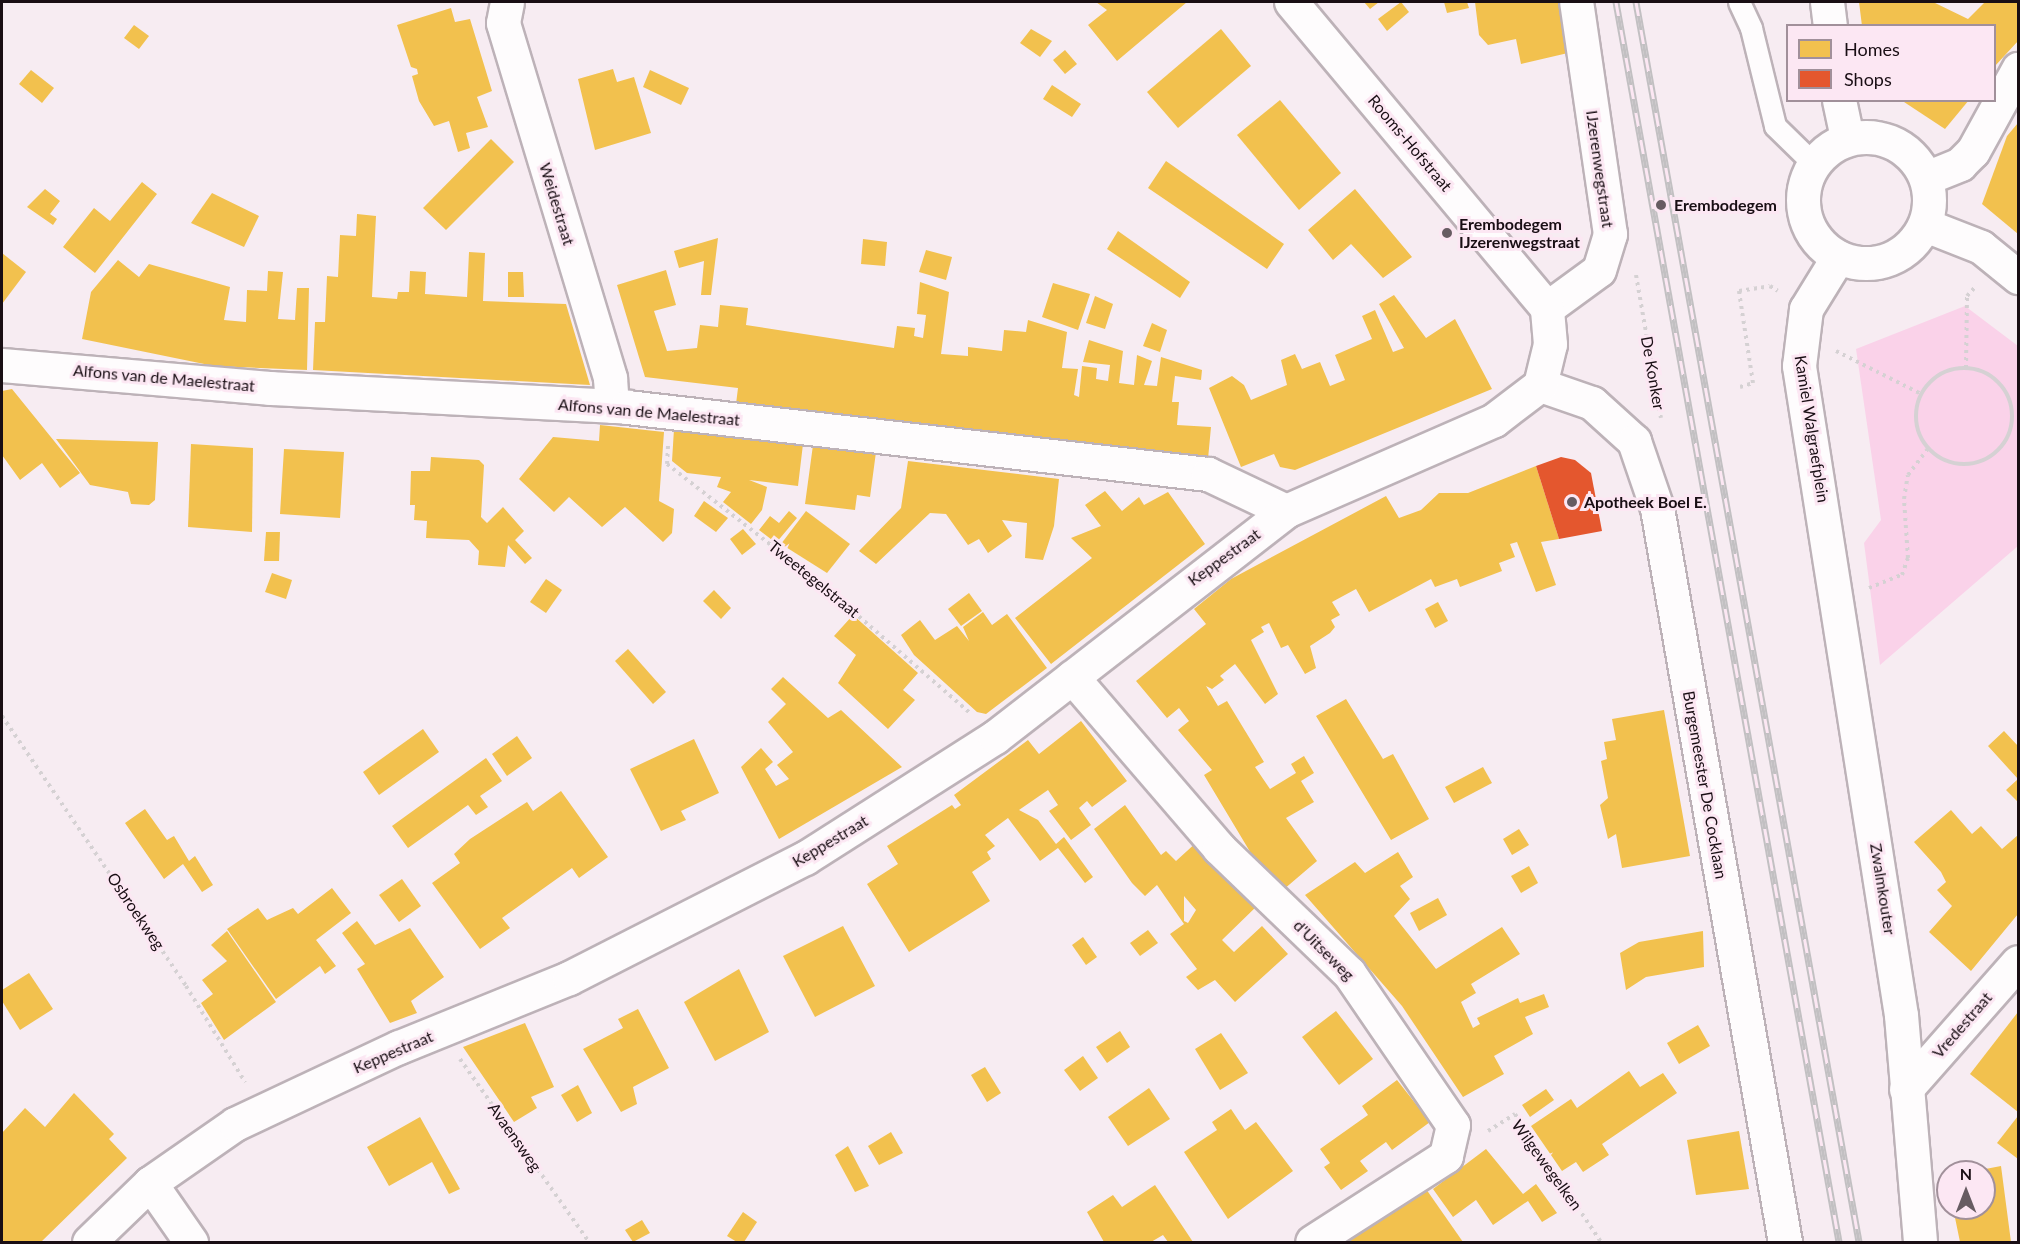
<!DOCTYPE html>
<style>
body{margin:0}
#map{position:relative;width:2020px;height:1244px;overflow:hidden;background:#f7ecf2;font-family:Lato,sans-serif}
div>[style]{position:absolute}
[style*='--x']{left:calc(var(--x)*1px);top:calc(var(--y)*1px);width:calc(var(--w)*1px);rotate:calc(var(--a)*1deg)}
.green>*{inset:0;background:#fad2e9}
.homes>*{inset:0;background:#f2c14e}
.shops>*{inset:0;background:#e4572e}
.path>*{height:4px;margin-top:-2px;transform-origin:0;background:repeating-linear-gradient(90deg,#d5d1d3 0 3px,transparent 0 7.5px)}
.path>.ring{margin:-2px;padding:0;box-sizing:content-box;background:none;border:4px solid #d5d1d3;border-radius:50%}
.roads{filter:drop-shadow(2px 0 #bdb2b8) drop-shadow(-2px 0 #bdb2b8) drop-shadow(0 2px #bdb2b8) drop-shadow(0 -2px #bdb2b8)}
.service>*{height:21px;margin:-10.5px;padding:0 10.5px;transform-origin:10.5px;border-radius:10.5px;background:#fefcfd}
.minor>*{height:33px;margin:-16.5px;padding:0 16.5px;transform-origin:16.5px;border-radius:16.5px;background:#fefcfd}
.tertiary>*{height:33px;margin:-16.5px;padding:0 16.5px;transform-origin:16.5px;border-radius:16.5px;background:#fefcfd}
.tertiary>.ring{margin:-16.5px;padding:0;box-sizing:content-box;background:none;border:33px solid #fefcfd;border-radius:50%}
.rail>*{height:7px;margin-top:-3.5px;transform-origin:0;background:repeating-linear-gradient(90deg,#fce7f3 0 14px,#c2c0c2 0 28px);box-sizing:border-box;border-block:2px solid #c2c0c2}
.dots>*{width:16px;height:16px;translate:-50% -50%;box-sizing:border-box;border:3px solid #fce7f3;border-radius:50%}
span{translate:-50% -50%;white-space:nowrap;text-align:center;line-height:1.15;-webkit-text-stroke:6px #fce7f3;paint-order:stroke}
.street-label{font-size:16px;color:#190e14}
.poi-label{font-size:16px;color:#190e14;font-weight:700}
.left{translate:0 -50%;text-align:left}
.frame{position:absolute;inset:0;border:3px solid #190e14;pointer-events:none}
.legend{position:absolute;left:1786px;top:24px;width:210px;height:78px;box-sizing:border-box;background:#fce7f3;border:2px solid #a1909a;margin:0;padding:8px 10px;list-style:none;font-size:18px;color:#190e14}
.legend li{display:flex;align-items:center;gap:12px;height:30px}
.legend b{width:30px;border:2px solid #a1909a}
.north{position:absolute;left:1936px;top:1160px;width:60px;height:60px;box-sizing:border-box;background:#fce7f3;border:2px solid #a1909a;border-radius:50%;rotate:0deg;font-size:16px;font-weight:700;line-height:24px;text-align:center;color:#190e14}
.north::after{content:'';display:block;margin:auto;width:21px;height:27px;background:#675c62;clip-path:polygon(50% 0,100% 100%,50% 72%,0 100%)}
</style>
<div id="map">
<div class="green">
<div style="clip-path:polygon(1965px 306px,2018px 346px,2018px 546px,1880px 665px,1864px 543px,1881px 520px,1856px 349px)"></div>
</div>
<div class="homes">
<div style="clip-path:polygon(1096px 2px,1187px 2px,1117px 61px,1088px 25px,1107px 10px)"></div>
<div style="clip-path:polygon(1364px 2px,1379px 2px,1370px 9px)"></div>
<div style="clip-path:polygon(1401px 2px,1409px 12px,1387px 31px,1378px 19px)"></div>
<div style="clip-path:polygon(1444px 2px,1467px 2px,1469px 8px,1447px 13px)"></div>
<div style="clip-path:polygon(1475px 2px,1558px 2px,1568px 53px,1521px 64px,1516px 39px,1488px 45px,1479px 35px)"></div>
<div style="clip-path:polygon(1859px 2px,1933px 2px,1968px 19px,1985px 2px,2018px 2px,2018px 41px,1995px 66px,1995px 26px,1862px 26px)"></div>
<div style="clip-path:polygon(451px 8px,455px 22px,470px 19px,492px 91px,477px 97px,488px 127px,466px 133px,470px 148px,458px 152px,449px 121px,434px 126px,419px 101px,412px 76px,418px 74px,417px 69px,411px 67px,397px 25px)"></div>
<div style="clip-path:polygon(134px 25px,149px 36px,139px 49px,124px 38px)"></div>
<div style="clip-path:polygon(1031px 29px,1052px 41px,1040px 57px,1020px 43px)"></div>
<div style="clip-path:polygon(1221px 29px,1251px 66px,1178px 128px,1147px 92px)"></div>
<div style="clip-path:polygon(1065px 50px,1077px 64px,1065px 74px,1053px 60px)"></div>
<div style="clip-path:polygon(613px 69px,617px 82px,634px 77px,651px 133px,595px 150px,578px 79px)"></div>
<div style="clip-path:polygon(31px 70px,54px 88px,42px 103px,19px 84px)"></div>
<div style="clip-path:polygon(650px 70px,689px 88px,681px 105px,643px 87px)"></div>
<div style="clip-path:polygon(1052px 85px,1081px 104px,1072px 117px,1043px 99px)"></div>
<div style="clip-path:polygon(1280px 100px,1341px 173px,1299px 210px,1237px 135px)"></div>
<div style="clip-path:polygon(1901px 100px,1969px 100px,1945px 129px)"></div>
<div style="clip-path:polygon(2018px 123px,2018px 234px,1982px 204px,2007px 136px)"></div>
<div style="clip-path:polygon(491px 139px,514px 162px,446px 230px,423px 208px)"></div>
<div style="clip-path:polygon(1166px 161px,1284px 244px,1267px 269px,1148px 188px)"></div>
<div style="clip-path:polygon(142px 182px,157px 194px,95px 273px,63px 247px,94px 208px,110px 221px)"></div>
<div style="clip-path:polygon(45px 189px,60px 201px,50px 214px,57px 219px,53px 225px,27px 207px)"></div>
<div style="clip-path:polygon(1355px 189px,1412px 257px,1383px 278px,1351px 244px,1333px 260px,1308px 230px)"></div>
<div style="clip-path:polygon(212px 193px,259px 216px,244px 247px,191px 223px)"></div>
<div style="clip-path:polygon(357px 214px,376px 216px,372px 297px,397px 299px,398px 292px,409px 292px,410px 271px,426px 272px,425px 294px,467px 297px,469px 252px,485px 253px,483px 301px,566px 304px,590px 385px,313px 370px,315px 322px,325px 322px,327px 276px,338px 277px,340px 235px,356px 236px)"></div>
<div style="clip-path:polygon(1118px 231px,1190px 282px,1180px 298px,1107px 249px)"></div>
<div style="clip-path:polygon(718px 238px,711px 295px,701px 295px,704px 261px,679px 268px,674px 251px)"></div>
<div style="clip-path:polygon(863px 239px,887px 242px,885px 266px,861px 264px)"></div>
<div style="clip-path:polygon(926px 250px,952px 257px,946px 280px,919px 272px)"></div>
<div style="clip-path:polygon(2px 253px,26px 272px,2px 304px)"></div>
<div style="clip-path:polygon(118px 260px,139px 277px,149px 264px,230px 287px,224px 320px,246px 322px,247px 290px,267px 291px,268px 271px,283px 272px,278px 319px,295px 320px,297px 288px,309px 288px,307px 370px,214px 366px,82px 339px,91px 292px)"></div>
<div style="clip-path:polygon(666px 270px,676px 305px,654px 311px,667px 351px,697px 348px,700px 325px,718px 327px,720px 305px,748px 308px,746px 325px,894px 348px,897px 326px,915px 328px,914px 336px,923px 338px,926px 315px,917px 314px,920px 282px,949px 292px,941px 354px,968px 356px,968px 347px,1002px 351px,1004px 330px,1026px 332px,1028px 320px,1067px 332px,1062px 368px,1078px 369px,1074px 395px,1079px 397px,1082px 366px,1097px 368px,1096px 379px,1108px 381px,1110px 365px,1083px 362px,1089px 340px,1123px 351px,1119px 383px,1134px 385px,1137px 355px,1152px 361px,1144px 385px,1157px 386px,1161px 357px,1202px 370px,1201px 380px,1175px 376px,1172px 402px,1179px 402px,1177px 425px,1211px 427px,1208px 459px,736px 404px,738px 388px,645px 377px,617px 285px)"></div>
<div style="clip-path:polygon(508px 272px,523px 272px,524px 297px,508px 297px)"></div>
<div style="clip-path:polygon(1053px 283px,1090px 294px,1078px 330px,1042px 317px)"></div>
<div style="clip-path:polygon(1394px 295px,1426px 338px,1455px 319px,1492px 389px,1295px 470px,1280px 467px,1274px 454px,1241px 467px,1209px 388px,1232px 376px,1244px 385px,1251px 400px,1287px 385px,1281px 360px,1295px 354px,1302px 369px,1320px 362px,1330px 386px,1345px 380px,1335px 355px,1372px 339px,1362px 316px,1375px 310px,1393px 352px,1404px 348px,1379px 304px)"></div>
<div style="clip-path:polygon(1095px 296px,1113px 304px,1105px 329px,1086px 323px)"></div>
<div style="clip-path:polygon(1152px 323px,1167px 330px,1160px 352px,1143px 346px)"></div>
<div style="clip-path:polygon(12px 389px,80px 473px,60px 488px,42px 463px,20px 480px,2px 455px,2px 391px)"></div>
<div style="clip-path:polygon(600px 425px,664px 432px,659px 501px,674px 509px,672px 533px,663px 542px,625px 507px,602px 527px,569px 497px,554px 512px,519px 479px,553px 437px,599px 441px)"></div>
<div style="clip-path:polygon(674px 429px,803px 444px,798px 486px,749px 480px,767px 487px,762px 510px,751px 524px,723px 502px,731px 492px,717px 487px,721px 477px,687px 473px,672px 461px)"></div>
<div style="clip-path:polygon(56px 439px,158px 442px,155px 500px,149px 505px,131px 504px,128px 492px,90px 485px)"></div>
<div style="clip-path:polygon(191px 444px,253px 448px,252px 532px,188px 527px)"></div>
<div style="clip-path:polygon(813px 445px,876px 452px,870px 497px,857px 495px,855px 510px,805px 504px)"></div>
<div style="clip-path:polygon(284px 449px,344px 452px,340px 518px,280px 514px)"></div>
<div style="clip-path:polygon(431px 457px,479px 460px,484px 465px,481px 517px,487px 523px,503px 507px,524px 531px,515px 540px,532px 558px,525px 564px,508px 545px,505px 567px,478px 565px,479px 551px,469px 540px,426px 538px,427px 521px,414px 520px,415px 505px,410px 505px,411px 471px,430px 471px)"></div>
<div style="clip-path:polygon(908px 461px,1059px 479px,1054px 526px,1043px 560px,1025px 558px,1027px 523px,1002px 520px,1012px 536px,988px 553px,979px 539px,968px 545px,946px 514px,930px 513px,876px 564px,859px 551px,901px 508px)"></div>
<div style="clip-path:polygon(1536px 466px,1559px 539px,1541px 542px,1556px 585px,1536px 592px,1517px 542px,1510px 544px,1515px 557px,1499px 563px,1502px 571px,1460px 587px,1457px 579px,1435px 587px,1431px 579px,1369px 612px,1356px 589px,1332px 602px,1340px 615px,1331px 620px,1335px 627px,1330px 633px,1310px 646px,1316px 668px,1305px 674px,1288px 645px,1281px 648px,1269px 623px,1261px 627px,1264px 632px,1251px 640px,1278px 694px,1265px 704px,1235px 664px,1220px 676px,1224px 680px,1212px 689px,1206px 686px,1218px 706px,1227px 701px,1264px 762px,1255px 767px,1270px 789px,1296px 773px,1291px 764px,1304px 756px,1314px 773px,1301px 781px,1314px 802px,1286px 818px,1317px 861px,1283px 890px,1252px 855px,1204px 775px,1212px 770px,1178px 730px,1189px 721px,1179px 708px,1167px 718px,1136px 681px,1206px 624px,1194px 609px,1231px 579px,1386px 496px,1399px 518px,1421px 510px,1439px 493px,1468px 493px)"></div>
<div style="clip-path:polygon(1105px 491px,1122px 511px,1139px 497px,1144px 505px,1168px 492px,1205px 544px,1051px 664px,1015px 618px,1092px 558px,1071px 538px,1101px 526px,1085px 505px)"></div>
<div style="clip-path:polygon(704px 501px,728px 518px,716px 532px,694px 516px)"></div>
<div style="clip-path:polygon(789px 511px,797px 518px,776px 543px,759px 530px,770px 516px,779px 523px)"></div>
<div style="clip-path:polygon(806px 511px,850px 544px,827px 573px,781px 544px)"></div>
<div style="clip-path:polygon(743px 529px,756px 544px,742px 555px,730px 539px)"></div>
<div style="clip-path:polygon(266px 532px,280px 532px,279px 561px,264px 561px)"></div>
<div style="clip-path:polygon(272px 573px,292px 580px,286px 599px,265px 592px)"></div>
<div style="clip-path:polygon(546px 579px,562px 590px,546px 613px,530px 602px)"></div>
<div style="clip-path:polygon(714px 590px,731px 608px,721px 619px,703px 601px)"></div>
<div style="clip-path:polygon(969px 593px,982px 611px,961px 626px,948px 609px)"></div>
<div style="clip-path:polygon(1438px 602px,1448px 621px,1435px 628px,1425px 609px)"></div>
<div style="clip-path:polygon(983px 612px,992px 625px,1007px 614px,1047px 668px,986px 714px,977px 712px,914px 655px,901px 635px,920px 620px,935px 640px,957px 626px,969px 641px,963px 627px)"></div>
<div style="clip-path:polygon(853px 615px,918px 673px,903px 690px,915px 700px,888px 729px,838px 683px,856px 655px,834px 636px)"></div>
<div style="clip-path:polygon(628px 649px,666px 692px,653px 704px,615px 661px)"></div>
<div style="clip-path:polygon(783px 677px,828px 718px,841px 710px,902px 767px,779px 839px,741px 767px,761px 748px,773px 762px,765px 769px,776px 786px,789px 779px,777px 765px,793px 752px,768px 722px,786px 704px,771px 689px)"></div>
<div style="clip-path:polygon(1346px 699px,1383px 759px,1393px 754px,1429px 819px,1391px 840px,1316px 716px)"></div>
<div style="clip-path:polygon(1664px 710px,1690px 856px,1622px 868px,1616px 834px,1608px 839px,1600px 805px,1608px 798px,1601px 761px,1607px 759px,1604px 742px,1616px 740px,1612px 719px)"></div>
<div style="clip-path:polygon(1081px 721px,1127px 781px,1092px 807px,1087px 801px,1079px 808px,1091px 825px,1071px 840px,1049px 811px,1058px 805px,1048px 790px,1019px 810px,1038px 820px,1056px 844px,1064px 837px,1093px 877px,1085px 883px,1058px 848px,1040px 861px,1008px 818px,985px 835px,995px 846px,987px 852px,991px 859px,972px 872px,990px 901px,909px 952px,867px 884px,898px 864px,887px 846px,952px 805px,955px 809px,961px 805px,954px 795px,1028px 740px,1039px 754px)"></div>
<div style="clip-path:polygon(423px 729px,439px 752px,379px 795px,363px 772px)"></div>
<div style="clip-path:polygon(2004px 731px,2018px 746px,2018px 802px,2006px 790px,2018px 779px,1988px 746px)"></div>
<div style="clip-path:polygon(517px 736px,532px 758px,507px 776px,492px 754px)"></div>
<div style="clip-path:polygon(694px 739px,719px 793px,681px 811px,686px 820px,661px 831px,630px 769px)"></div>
<div style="clip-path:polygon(486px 758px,502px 781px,480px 796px,488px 807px,476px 815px,468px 805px,408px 848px,392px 826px)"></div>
<div style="clip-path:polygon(1483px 767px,1492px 783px,1454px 803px,1445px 787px)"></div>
<div style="clip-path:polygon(561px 791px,608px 857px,579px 878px,572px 868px,502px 918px,510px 928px,480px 949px,432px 883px,460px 863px,454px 854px,470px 839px,527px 802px,533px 811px)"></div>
<div style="clip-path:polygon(evenodd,1125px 805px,1161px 855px,1166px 851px,1176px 861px,1198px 841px,1259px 904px,1222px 940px,1234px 952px,1262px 926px,1288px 954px,1235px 1002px,1215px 980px,1198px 990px,1186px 977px,1197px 969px,1170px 934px,1184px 924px,1157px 885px,1145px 896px,1132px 883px,1094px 829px,1125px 805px,1184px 896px,1196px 910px,1188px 923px,1184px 921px,1184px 896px)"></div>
<div style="clip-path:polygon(145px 809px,167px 840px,174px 836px,189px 861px,195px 856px,213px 885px,202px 892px,183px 864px,164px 879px,125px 823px)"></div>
<div style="clip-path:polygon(1951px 810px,1972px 834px,1981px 826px,2002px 849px,2018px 835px,2018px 914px,1971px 971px,1929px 932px,1952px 906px,1937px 890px,1946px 882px,1941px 872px,1914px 842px)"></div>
<div style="clip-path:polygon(1519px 829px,1529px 845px,1512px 855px,1503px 839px)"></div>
<div style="clip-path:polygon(1398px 852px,1413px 877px,1400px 886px,1410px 899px,1394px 916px,1436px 969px,1502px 927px,1520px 954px,1471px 984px,1476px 993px,1461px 1002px,1473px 1028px,1480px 1024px,1477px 1018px,1518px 998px,1520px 1003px,1544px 994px,1549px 1007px,1525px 1017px,1533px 1034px,1494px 1056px,1504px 1074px,1463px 1097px,1402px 1006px,1305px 895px,1355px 862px,1365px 873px)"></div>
<div style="clip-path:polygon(1529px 866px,1538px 883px,1521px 893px,1511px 876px)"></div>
<div style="clip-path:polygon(402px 879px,421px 906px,399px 922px,379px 895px)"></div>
<div style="clip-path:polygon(332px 888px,351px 913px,316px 940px,336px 966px,325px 974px,320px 966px,276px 999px,227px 929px,258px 908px,267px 920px,293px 908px,298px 914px)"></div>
<div style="clip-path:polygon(1438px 898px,1447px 915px,1419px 931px,1410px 913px)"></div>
<div style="clip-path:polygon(357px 921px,375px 945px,410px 928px,444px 977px,411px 1001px,417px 1013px,390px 1023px,357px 969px,365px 964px,342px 933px)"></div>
<div style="clip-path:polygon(843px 926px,875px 986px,815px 1017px,783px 956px)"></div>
<div style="clip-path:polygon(1148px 930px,1158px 943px,1140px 956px,1130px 943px)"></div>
<div style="clip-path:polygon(227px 931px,276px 1002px,224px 1040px,201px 1003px,213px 994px,202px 980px,227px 961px,211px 945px)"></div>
<div style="clip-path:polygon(1703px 931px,1704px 967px,1646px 977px,1626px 990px,1620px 953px,1639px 942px)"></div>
<div style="clip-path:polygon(1083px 937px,1097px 957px,1086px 965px,1072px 945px)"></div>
<div style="clip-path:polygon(739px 969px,769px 1032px,715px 1061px,684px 1002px)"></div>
<div style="clip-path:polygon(29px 973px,53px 1009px,20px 1030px,2px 1001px,2px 990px)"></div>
<div style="clip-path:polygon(638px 1009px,669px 1068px,633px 1087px,637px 1104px,621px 1112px,583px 1049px,623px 1028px,618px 1019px)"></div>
<div style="clip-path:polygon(1336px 1011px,1373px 1059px,1339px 1085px,1302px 1037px)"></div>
<div style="clip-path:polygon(2018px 1012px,2018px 1112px,1970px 1074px)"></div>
<div style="clip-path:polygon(525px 1023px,554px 1087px,531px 1097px,537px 1108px,514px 1122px,463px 1047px)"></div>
<div style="clip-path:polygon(1698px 1025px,1710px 1046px,1679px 1064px,1667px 1043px)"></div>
<div style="clip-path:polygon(1120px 1031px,1130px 1047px,1107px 1063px,1096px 1047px)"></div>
<div style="clip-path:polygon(1221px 1033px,1248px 1073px,1220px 1090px,1195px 1049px)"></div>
<div style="clip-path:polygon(1083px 1056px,1098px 1078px,1080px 1091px,1064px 1070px)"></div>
<div style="clip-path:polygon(985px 1067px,1001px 1093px,987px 1102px,971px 1075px)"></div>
<div style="clip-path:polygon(1629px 1071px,1640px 1087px,1663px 1073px,1677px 1093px,1602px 1144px,1609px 1155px,1583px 1172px,1576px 1162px,1562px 1171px,1531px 1126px,1571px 1099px,1577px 1108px)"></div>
<div style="clip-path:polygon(1397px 1080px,1430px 1122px,1392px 1150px,1386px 1142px,1360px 1161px,1368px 1171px,1341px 1190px,1324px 1167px,1330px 1163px,1320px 1149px,1368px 1115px,1362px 1106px)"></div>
<div style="clip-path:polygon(578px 1085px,592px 1113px,577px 1122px,561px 1095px)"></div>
<div style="clip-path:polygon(1149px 1088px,1170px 1119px,1128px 1146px,1108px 1117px)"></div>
<div style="clip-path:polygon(1546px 1089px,1554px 1100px,1530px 1117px,1522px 1105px)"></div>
<div style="clip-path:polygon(74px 1093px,114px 1134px,109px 1139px,127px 1158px,41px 1242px,2px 1242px,2px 1133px,25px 1108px,45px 1127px)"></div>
<div style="clip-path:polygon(1231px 1109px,1245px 1130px,1256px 1122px,1293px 1171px,1228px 1219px,1184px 1152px,1217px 1130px,1212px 1122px)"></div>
<div style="clip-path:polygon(2018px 1116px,2018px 1159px,1997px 1143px)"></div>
<div style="clip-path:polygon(420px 1117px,460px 1189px,449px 1194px,432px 1162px,389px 1186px,367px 1147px)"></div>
<div style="clip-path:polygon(1739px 1131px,1749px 1189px,1696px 1195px,1687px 1140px)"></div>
<div style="clip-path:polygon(891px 1132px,903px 1153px,879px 1165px,868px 1146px)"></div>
<div style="clip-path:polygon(848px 1146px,869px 1186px,855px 1192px,835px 1155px)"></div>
<div style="clip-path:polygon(1486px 1149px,1523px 1194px,1536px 1184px,1557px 1213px,1542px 1222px,1528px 1201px,1493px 1225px,1476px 1200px,1453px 1217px,1433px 1189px)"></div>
<div style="clip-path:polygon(2001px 1166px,2011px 1242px,1960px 1242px,1953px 1208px,1984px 1208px,1984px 1172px,1975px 1171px)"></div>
<div style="clip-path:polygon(1155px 1185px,1193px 1242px,1168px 1242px,1163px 1235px,1151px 1242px,1104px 1242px,1087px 1212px,1113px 1195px,1122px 1207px)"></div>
<div style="clip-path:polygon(1426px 1189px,1463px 1242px,1344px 1242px,1369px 1225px)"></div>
<div style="clip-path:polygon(743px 1212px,757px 1222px,744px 1242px,737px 1242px,727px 1236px)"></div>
<div style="clip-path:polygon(642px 1220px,650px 1233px,633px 1242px,625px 1230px)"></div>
</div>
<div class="shops">
<div style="clip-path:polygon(1561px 457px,1575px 460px,1591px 473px,1602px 531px,1559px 539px,1536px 466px)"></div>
</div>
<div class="path">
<div style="--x:1636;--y:275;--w:145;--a:80.1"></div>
<div style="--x:1836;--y:351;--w:95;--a:26.8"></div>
<div style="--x:1966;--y:368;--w:72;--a:-89.2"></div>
<div style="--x:1967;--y:296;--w:12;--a:-48"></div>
<div class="ring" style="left:1916px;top:368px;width:92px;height:92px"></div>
<div style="--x:1740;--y:387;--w:14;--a:-17"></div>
<div style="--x:1753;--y:383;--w:93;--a:-98.7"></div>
<div style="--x:1739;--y:291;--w:31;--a:-9"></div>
<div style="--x:1770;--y:286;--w:9;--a:32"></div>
<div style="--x:668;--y:446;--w:18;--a:93"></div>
<div style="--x:667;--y:464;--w:200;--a:37.9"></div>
<div style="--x:825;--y:587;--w:191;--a:41"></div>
<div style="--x:1869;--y:588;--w:35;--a:-22"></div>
<div style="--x:1902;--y:575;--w:18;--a:-71"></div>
<div style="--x:1908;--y:558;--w:59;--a:-93.9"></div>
<div style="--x:1904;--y:499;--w:24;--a:-81"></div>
<div style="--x:1908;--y:475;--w:34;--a:-53"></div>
<div style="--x:2;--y:716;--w:327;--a:55.7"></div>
<div style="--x:186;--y:986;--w:113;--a:58.4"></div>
<div style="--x:460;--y:1059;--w:224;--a:54.8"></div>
<div style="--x:1488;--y:1131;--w:32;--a:-32"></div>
<div style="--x:1515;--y:1114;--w:154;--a:56.1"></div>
</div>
<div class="roads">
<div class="service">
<div style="--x:1739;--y:2;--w:29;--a:65"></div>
<div style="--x:1751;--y:28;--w:101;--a:76.2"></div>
<div style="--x:1775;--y:126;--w:54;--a:44.3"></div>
</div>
<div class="minor">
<div style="--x:507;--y:2;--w:21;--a:101"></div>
<div style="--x:503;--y:23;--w:371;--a:73.2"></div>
<div style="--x:610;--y:378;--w:28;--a:86"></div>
<div style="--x:1838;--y:257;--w:61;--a:121.6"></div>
<div style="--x:1806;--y:309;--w:57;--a:97"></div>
<div style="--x:1799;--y:366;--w:657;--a:81.07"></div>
<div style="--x:1901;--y:1015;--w:228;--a:85.2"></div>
<div style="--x:1547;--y:308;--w:64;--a:-36.2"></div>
<div style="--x:1599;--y:270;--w:38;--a:-73"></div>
<div style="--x:1610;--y:234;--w:234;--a:-98.3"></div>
<div style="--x:2;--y:365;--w:269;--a:4.9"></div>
<div style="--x:270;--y:388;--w:358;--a:3"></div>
<div style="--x:627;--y:407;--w:585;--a:6.58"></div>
<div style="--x:1208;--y:474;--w:86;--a:25.4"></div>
<div style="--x:1540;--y:385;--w:55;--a:19.1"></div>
<div style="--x:1592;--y:403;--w:57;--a:42.1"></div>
<div style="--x:1634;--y:441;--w:71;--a:71.1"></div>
<div style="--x:1657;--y:508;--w:745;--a:80.11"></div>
<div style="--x:1072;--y:677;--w:225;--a:49.3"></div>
<div style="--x:1219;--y:848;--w:180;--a:43.9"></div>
<div style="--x:1349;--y:973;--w:184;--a:55.6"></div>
<div style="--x:1453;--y:1125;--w:32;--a:103"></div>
<div style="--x:1446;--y:1156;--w:159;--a:147.3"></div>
<div style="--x:1906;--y:1089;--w:169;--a:-48.6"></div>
<div style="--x:150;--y:1183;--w:72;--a:55.2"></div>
</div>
<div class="tertiary">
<div style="--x:1827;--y:2;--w:24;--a:83"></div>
<div style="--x:1839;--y:100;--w:40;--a:78"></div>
<div class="ring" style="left:1803px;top:137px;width:93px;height:93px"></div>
<div style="--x:1926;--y:178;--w:37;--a:-22"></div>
<div style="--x:1960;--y:164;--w:18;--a:-45"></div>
<div style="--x:1973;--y:151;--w:94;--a:-61.2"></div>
<div style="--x:1925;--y:225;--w:60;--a:21.4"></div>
<div style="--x:1981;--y:247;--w:48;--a:39"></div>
<div style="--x:89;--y:1242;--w:85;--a:-44"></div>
<div style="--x:150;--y:1183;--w:103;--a:-34.8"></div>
<div style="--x:235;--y:1124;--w:181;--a:-25.2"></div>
<div style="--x:399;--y:1047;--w:183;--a:-22.1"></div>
<div style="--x:569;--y:978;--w:265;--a:-27"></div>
<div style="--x:805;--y:858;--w:225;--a:-32.5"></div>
<div style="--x:995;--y:737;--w:368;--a:-37.8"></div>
<div style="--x:1286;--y:511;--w:227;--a:-23.6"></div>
<div style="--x:1494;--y:420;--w:58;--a:-37.3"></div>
<div style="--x:1540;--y:385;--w:42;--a:-76.3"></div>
<div style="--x:1550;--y:344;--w:36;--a:-95"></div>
<div style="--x:1547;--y:308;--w:399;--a:-129.9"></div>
</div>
</div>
<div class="rail">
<div style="--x:1616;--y:2;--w:1260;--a:79.8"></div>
<div style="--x:1636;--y:2;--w:1260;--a:79.8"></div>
</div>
<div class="dots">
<div style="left:1661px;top:205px;background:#675c62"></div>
<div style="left:1447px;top:233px;background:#675c62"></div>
<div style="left:1572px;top:502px;background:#675c62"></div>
</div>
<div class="street-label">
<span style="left:1410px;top:143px;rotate:50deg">Rooms-Hofstraat</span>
<span style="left:1600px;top:169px;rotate:82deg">IJzerenwegstraat</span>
<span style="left:557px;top:204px;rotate:73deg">Weidestraat</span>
<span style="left:1653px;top:373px;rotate:80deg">De Konker</span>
<span style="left:164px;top:378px;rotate:5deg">Alfons van de Maelestraat</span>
<span style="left:649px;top:412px;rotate:5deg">Alfons van de Maelestraat</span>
<span style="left:1812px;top:429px;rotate:81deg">Kamiel Walgraefplein</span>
<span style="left:1224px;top:557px;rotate:-36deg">Keppestraat</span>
<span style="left:814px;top:579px;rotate:39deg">Tweetegelstraat</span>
<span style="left:1705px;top:785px;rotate:80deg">Burgemeester De Cocklaan</span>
<span style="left:830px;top:841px;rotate:-31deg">Keppestraat</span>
<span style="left:1883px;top:889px;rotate:81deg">Zwalmkouter</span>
<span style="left:136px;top:911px;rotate:56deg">Osbroekweg</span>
<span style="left:1324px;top:950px;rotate:45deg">d'Uitseweg</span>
<span style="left:1962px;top:1025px;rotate:-49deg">Vredestraat</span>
<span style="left:393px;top:1052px;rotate:-23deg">Keppestraat</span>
<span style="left:515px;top:1137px;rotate:55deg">Avaensweg</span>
<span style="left:1547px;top:1165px;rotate:54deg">Wilgewegelken</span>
</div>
<div class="poi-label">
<span class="left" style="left:1674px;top:205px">Erembodegem</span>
<span class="left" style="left:1459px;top:233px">Erembodegem<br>IJzerenwegstraat</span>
<span class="left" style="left:1584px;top:502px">Apotheek Boel E.</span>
</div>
<div class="frame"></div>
<ul class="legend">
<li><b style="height:16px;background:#f2c14e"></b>Homes</li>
<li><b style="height:16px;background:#e4572e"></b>Shops</li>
</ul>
<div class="north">N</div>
</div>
